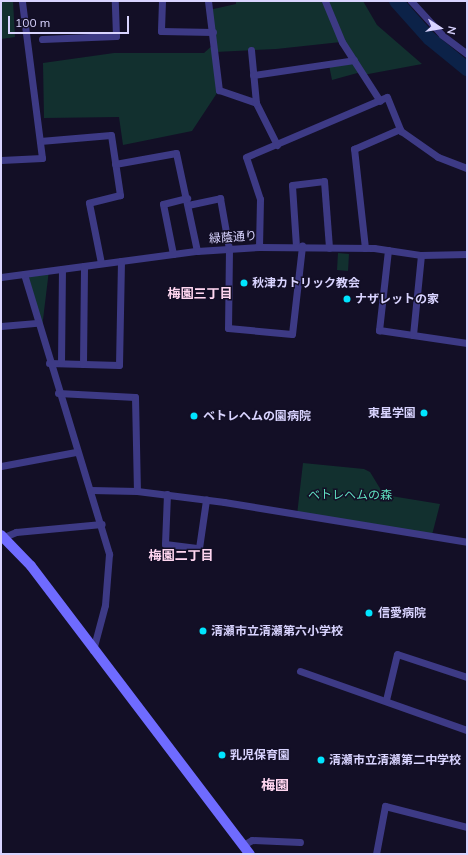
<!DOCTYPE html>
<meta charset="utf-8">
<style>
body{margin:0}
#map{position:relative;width:468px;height:855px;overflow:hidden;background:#130f26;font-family:Mulish,"Noto Sans JP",sans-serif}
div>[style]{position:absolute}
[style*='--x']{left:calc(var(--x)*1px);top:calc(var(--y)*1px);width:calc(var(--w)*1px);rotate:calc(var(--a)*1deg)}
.green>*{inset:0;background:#12302f}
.river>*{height:14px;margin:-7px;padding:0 7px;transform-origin:7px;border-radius:7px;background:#0c2248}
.street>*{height:7px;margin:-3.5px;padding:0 3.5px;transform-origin:3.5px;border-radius:3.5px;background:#3d3a85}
.secondary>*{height:10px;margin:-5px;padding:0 5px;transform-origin:5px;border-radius:5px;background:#6f6bff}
.dots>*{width:11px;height:11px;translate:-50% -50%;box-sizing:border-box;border:2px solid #130f26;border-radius:50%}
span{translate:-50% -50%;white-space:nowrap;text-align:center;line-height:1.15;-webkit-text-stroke:3px #130f26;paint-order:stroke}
.street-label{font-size:12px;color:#d9d4ff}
.poi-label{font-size:12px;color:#d9d4ff;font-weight:700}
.left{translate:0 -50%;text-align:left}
.right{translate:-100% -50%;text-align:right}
.park-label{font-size:12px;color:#5fe0c0}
.neighbourhood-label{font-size:13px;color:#ffd6f0;font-weight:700}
.quarter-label{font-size:14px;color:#ffd6f0;font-weight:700}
.frame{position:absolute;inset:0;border:2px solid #d9d4ff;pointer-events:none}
.north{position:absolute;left:420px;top:8px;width:40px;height:40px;-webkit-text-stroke:3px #130f26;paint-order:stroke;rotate:102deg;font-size:11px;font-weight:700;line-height:16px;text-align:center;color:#d9d4ff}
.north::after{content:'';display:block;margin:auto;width:14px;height:18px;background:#d9d4ff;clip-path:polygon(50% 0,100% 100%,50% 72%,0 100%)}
.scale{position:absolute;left:8px;top:16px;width:121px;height:18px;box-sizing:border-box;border:2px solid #d9d4ff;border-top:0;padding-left:5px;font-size:12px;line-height:14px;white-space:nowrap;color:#d9d4ff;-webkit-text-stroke:3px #130f26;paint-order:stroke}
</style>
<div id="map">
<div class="green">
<div style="clip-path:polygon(1px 1px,13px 1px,15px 37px,1px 39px)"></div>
<div style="clip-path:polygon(236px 1px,363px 1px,377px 25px,422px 64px,363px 75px,361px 72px,332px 80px,329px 65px,353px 60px,341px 42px,276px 49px,215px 52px,219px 90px,192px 131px,123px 145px,119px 117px,44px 118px,43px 63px,114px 53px,204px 53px,214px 44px,209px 10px,236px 4px)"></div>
<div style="clip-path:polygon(338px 253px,349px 254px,348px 271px,337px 270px)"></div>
<div style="clip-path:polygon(49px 270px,41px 336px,24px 274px)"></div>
<div style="clip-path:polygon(303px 463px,364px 469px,370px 472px,381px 490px,391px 496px,440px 504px,432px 535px,297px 515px)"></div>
</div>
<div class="river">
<div style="--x:396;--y:1;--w:50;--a:48.3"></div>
<div style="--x:429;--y:38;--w:49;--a:39.2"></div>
</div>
<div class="street">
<div style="--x:162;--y:1;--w:30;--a:92"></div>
<div style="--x:161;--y:31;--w:52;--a:1.1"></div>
<div style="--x:208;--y:1;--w:90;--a:83"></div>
<div style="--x:219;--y:90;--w:39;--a:19"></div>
<div style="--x:256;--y:103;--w:47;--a:63.4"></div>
<div style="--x:325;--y:1;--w:44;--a:67.5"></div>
<div style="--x:342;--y:42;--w:70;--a:57.2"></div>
<div style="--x:411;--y:1;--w:46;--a:47.6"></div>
<div style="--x:442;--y:35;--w:31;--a:37"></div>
<div style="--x:42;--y:39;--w:74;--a:-2.3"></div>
<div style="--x:116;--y:36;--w:35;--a:-92"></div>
<div style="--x:251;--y:50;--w:53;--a:84.6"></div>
<div style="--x:253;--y:75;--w:102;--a:-8.4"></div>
<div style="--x:40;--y:141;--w:71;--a:-4.8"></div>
<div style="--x:111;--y:135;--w:61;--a:81.5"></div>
<div style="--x:120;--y:195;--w:32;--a:166"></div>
<div style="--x:89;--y:203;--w:61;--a:78.7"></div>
<div style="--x:1;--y:160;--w:41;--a:-2.8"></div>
<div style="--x:42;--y:158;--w:158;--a:-97.3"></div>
<div style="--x:115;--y:164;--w:62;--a:-10.2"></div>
<div style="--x:176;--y:153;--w:100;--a:77.9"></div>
<div style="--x:188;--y:205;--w:33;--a:-12"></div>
<div style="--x:220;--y:198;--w:52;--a:80"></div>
<div style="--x:229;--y:249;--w:79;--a:90.7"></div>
<div style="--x:228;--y:328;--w:64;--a:5.4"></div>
<div style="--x:292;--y:334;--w:89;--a:-83.5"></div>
<div style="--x:296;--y:246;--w:61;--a:-93.8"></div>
<div style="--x:292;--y:185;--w:32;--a:-7"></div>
<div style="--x:324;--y:181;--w:67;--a:85.7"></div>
<div style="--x:259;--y:247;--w:48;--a:-88.8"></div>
<div style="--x:260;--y:199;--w:44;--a:-108.4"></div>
<div style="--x:246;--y:157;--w:153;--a:-23.1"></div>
<div style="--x:387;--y:97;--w:37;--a:68"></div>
<div style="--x:401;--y:131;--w:45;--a:35.1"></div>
<div style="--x:438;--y:157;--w:31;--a:21"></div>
<div style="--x:365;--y:248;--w:100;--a:-96.3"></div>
<div style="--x:354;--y:149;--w:50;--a:-23.5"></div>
<div style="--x:388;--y:250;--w:81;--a:96.4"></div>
<div style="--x:379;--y:330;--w:89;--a:8.4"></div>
<div style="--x:173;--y:254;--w:51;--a:-101.3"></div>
<div style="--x:163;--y:204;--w:25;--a:-14"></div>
<div style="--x:24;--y:274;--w:293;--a:73.1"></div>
<div style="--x:109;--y:554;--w:51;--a:94.5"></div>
<div style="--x:105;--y:605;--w:47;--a:104.9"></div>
<div style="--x:1;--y:277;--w:198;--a:-7.6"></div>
<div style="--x:197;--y:251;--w:62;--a:-3.7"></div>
<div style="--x:259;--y:247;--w:115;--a:0.5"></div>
<div style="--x:374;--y:248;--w:48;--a:8.5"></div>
<div style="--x:421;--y:255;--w:46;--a:-1.2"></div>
<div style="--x:1;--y:326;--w:36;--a:-5"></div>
<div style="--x:413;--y:335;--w:80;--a:-84.3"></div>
<div style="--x:49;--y:363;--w:70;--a:1.6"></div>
<div style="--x:119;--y:365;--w:104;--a:-88.9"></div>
<div style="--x:61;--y:363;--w:94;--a:-89.4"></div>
<div style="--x:83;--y:364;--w:98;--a:-89.4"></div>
<div style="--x:58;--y:393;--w:77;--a:3"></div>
<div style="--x:135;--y:397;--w:94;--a:88.8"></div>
<div style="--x:1;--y:466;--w:76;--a:-10.6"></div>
<div style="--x:91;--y:490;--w:46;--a:1.2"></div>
<div style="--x:137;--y:491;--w:88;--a:7.2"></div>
<div style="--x:224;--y:502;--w:246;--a:9.3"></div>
<div style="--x:167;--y:494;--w:50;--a:92.3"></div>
<div style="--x:165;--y:544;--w:34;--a:7"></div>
<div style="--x:199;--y:548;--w:49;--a:-81.7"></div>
<div style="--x:4;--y:537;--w:13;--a:-23"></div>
<div style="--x:16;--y:532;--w:86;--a:-5.3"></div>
<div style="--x:300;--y:671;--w:177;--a:19.5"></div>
<div style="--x:386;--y:700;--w:47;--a:-76.6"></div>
<div style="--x:397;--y:654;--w:74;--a:18.2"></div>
<div style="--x:243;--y:845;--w:10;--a:-29"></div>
<div style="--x:252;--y:840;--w:48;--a:2.4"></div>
<div style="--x:376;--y:854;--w:49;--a:-79.4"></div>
<div style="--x:385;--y:806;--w:85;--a:14.4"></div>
</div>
<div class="secondary">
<div style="--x:1;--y:535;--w:43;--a:45.9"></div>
<div style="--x:31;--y:566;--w:362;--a:52.8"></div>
</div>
<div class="dots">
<div style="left:244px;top:283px;background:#00e5ff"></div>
<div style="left:347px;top:299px;background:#00e5ff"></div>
<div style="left:424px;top:413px;background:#00e5ff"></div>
<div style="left:194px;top:416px;background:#00e5ff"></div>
<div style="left:369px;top:613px;background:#00e5ff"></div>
<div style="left:203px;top:631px;background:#00e5ff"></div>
<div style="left:222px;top:755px;background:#00e5ff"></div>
<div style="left:321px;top:760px;background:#00e5ff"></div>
</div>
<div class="street-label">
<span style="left:233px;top:237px;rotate:-4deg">緑蔭通り</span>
</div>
<div class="poi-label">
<span class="left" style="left:252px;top:283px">秋津カトリック教会</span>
<span class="left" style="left:355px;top:299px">ナザレットの家</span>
<span class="right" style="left:416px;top:413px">東星学園</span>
<span class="left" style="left:203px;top:416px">ベトレヘムの園病院</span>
<span class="left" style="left:378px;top:613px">信愛病院</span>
<span class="left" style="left:211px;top:631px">清瀬市立清瀬第六小学校</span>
<span class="left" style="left:230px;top:755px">乳児保育園</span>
<span class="left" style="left:329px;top:760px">清瀬市立清瀬第二中学校</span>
</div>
<div class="park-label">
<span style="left:350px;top:495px">ベトレヘムの森</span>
</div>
<div class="neighbourhood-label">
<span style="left:200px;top:293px">梅園三丁目</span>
<span style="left:181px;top:555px">梅園二丁目</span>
</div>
<div class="quarter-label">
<span style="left:275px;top:785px">梅園</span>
</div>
<div class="frame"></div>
<div class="north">N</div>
<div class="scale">100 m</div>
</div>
